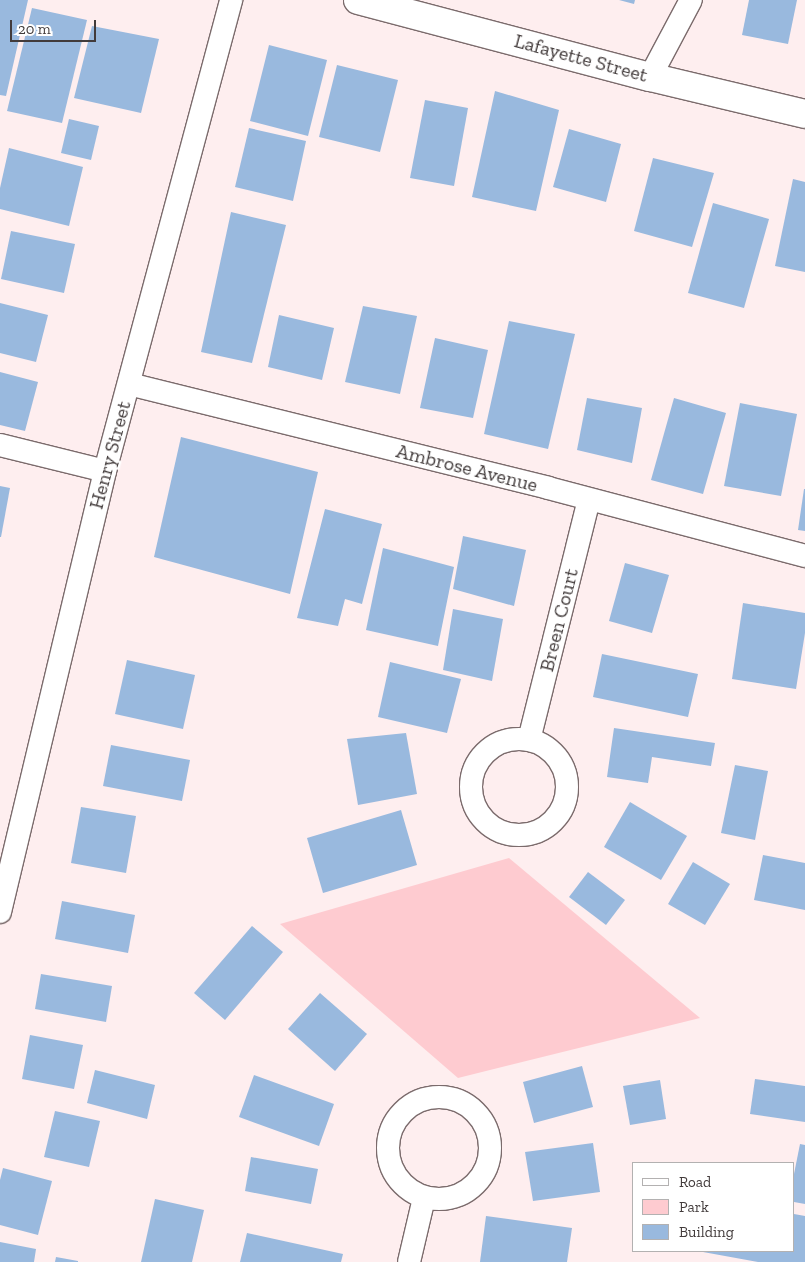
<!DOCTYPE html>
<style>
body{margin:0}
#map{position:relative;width:805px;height:1262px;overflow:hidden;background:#feeeef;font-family:"Zilla Slab",serif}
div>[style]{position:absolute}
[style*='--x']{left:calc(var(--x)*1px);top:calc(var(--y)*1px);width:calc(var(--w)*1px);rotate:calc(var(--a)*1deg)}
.green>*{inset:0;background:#fecbd0}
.building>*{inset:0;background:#99b9de}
.roads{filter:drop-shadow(1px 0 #7b6b6c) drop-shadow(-1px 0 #7b6b6c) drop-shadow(0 1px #7b6b6c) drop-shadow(0 -1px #7b6b6c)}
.minor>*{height:22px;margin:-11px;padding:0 11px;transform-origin:11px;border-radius:11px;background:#fff}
.minor>.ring{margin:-11px;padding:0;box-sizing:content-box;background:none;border:22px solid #fff;border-radius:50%}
.tertiary>*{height:28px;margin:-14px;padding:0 14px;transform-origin:14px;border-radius:14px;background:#fff}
span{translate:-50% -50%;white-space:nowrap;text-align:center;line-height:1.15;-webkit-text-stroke:4.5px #fff;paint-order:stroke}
.street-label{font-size:20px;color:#423b3b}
.legend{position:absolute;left:632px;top:1162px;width:162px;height:90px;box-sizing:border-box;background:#fff;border:1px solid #b3b1b1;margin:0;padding:6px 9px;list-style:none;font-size:15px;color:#423b3b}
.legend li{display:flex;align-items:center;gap:10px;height:25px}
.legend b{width:25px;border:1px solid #b3b1b1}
.scale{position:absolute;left:10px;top:20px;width:86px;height:22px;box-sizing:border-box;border:2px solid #423b3b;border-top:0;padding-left:6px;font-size:15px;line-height:18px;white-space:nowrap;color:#423b3b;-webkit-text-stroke:4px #fff;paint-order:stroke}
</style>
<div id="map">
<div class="green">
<div style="clip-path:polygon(509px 858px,700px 1018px,458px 1078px,280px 924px)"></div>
</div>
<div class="building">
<div style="clip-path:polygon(0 0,28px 0,6px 96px,0 95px)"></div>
<div style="clip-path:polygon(619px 0,635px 0,634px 4px)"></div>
<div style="clip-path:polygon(749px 0,797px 0,788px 44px,742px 35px)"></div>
<div style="clip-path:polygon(32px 8px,87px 20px,62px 123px,7px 111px)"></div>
<div style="clip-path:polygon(92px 26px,159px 39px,141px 113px,74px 98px)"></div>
<div style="clip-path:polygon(269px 45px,327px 60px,308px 136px,250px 121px)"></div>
<div style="clip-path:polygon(337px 65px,398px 80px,380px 152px,319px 137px)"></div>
<div style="clip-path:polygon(495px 91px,559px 110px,536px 211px,472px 197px)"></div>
<div style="clip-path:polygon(425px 100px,468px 108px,454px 186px,410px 178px)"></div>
<div style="clip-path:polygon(69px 119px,99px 126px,91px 160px,61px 153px)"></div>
<div style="clip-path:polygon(249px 128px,306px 141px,293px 201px,235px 187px)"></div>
<div style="clip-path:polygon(569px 129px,621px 144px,606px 202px,553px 187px)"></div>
<div style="clip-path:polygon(9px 148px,83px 167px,69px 226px,0 209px,0 188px)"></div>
<div style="clip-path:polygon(653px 158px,714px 173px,692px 247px,634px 231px)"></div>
<div style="clip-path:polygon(793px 179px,805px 182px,805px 272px,775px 266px)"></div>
<div style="clip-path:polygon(713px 203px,769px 219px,744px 308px,688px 293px)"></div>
<div style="clip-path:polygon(231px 212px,286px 225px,252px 363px,201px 352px)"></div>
<div style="clip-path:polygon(11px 231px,75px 244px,64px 293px,1px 279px)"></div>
<div style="clip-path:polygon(0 303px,48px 315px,36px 362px,0 353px)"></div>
<div style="clip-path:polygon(363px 306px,417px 316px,400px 394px,345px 382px)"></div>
<div style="clip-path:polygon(279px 315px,334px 328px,322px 380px,268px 367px)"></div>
<div style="clip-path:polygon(509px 321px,575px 334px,548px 449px,484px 434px)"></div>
<div style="clip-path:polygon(435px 338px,488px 350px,473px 418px,420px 408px)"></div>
<div style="clip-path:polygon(0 372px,38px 382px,25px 431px,0 425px)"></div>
<div style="clip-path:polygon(587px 398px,642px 408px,632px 463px,577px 450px)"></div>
<div style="clip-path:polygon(674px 398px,726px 413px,703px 494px,651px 480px)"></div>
<div style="clip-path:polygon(740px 403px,797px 414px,781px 496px,724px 486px)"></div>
<div style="clip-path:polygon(181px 437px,318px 472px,290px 594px,154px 557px)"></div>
<div style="clip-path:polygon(0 486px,10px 488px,1px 537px,0 537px)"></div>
<div style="clip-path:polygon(804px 489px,805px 489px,805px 531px,798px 530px)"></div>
<div style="clip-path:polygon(325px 509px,382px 524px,362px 604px,345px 599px,338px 626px,297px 618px)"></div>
<div style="clip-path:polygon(463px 536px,526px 550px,514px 606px,453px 589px)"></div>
<div style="clip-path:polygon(383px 548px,454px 567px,438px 646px,366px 630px)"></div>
<div style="clip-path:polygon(625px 563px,669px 575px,652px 633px,609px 621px)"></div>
<div style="clip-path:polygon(743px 603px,805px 613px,805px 633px,796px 689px,732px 679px)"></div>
<div style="clip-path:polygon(453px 609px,503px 619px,492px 681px,443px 670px)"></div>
<div style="clip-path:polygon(602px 654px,698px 674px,688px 717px,593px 697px)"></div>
<div style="clip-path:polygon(127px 660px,195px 675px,183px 729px,115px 714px)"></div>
<div style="clip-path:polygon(390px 662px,461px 679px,447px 733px,378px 717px)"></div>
<div style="clip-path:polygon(614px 728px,715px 743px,711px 766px,652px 757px,648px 783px,607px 777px)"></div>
<div style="clip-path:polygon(406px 733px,417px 794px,358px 805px,347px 739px)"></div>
<div style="clip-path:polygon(111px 745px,190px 760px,182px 801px,103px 786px)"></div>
<div style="clip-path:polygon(735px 765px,768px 771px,755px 840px,721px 833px)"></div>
<div style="clip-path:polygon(630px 802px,687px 836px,661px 880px,604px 847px)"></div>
<div style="clip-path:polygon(81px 807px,136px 816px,126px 873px,71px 863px)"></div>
<div style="clip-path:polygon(401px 810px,417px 865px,323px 893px,307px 838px)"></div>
<div style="clip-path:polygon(763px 855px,805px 863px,805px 910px,754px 900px)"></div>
<div style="clip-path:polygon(693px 862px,730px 884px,705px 925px,668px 904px)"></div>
<div style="clip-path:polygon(588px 872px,625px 900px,606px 925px,569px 897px)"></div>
<div style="clip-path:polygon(62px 901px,135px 915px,128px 953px,55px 939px)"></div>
<div style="clip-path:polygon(252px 926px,283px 952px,225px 1020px,194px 993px)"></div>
<div style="clip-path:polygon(41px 974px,112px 986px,106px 1022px,35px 1009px)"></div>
<div style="clip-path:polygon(320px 993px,367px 1034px,335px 1071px,288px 1029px)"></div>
<div style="clip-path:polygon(30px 1035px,83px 1045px,74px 1089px,22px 1079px)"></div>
<div style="clip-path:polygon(582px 1066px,593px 1107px,534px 1123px,523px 1082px)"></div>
<div style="clip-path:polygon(95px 1070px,155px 1085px,147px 1119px,87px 1103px)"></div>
<div style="clip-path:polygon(254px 1075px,334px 1104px,319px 1146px,239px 1117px)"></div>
<div style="clip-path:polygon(755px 1079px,805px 1086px,805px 1122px,750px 1114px)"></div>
<div style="clip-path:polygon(660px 1080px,666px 1119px,630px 1125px,623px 1086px)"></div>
<div style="clip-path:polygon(55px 1111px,100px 1121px,89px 1167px,44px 1157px)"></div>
<div style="clip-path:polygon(593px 1143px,600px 1192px,533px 1201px,525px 1152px)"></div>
<div style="clip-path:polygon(800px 1144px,805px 1145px,805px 1204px,794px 1202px,794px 1174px)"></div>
<div style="clip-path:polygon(251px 1157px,318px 1169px,311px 1204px,245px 1191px)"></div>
<div style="clip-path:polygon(3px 1168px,52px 1181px,38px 1235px,0 1225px,0 1180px)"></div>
<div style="clip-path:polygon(155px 1199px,204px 1210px,192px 1262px,141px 1262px)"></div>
<div style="clip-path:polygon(794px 1214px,805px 1216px,805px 1262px,758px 1262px,703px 1252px,794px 1251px)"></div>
<div style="clip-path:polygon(486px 1216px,572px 1228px,567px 1262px,480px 1262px)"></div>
<div style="clip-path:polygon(247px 1233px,343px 1254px,341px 1262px,240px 1262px)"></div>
<div style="clip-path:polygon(0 1242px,36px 1249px,34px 1262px,0 1262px)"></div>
<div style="clip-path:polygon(56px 1257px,78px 1261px,78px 1262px,55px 1262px)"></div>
</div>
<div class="roads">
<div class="minor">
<div style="--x:650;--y:77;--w:87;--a:-62"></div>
<div style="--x:129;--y:384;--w:432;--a:13.9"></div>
<div style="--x:548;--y:488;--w:266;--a:14.8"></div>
<div style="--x:0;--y:445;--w:108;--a:13.9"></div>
<div class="ring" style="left:471px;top:739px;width:74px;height:74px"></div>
<div style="--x:529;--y:740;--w:247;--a:-76"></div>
<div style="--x:0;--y:912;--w:453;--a:-76.6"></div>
<div style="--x:105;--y:471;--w:488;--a:-75"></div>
<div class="ring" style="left:388px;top:1097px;width:80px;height:80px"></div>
<div style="--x:409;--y:1262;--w:66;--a:-76.8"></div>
</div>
<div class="tertiary">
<div style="--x:358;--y:0;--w:302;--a:14.8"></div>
<div style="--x:650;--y:77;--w:159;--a:13.4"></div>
</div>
</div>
<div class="street-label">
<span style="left:581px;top:58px;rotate:15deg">Lafayette Street</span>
<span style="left:110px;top:455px;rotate:-75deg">Henry Street</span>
<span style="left:467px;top:468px;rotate:14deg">Ambrose Avenue</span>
<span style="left:559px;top:620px;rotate:-76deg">Breen Court</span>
</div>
<ul class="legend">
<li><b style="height:6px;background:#fff"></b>Road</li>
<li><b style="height:14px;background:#fecbd0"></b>Park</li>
<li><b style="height:14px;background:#99b9de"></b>Building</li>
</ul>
<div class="scale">20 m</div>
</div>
